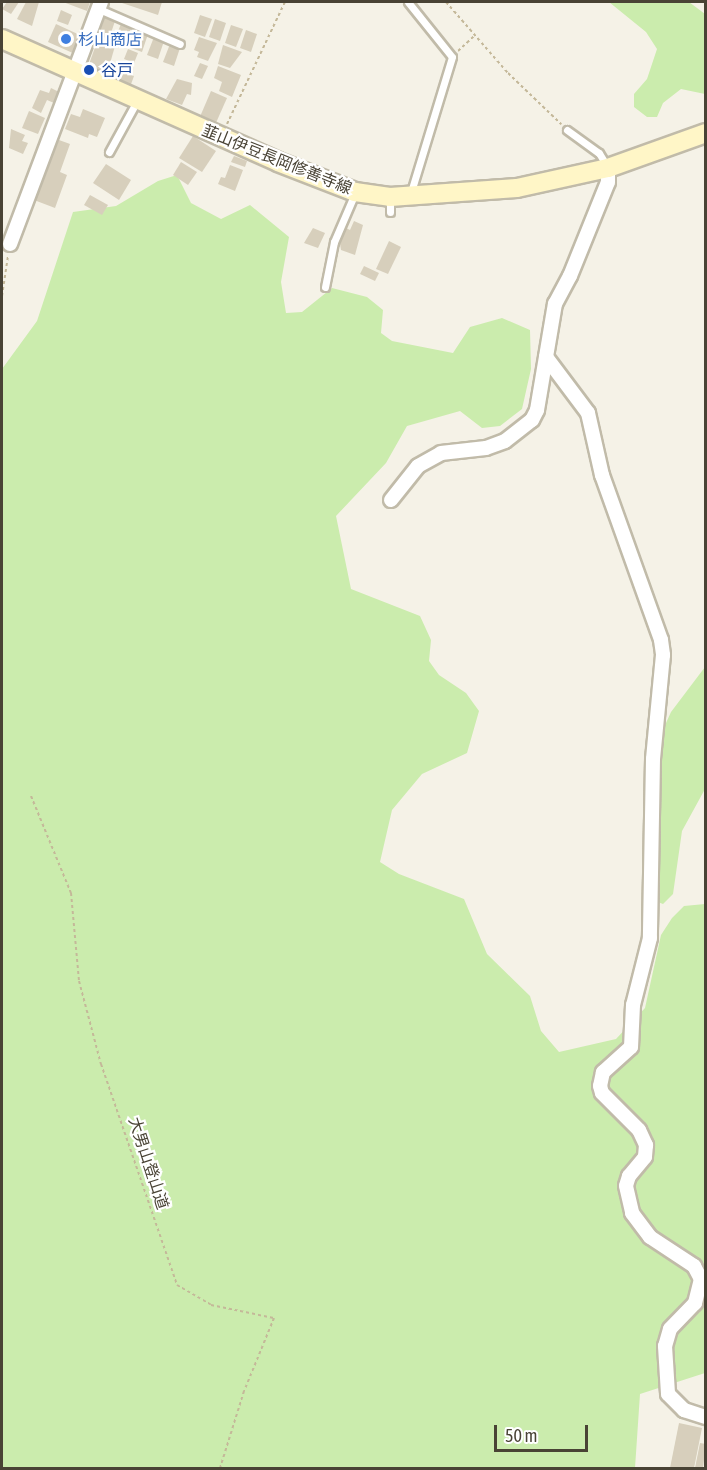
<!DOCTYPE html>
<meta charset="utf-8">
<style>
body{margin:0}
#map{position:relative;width:707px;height:1470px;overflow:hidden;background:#f5f2e7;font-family:"Asap Condensed","Noto Sans JP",sans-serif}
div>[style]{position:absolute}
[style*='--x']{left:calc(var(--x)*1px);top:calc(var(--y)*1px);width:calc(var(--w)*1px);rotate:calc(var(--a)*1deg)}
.green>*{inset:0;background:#cbecad}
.building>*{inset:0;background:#d7cfbc}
.path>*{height:2px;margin-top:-1px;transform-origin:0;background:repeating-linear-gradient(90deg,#c4b899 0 3px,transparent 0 6px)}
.roads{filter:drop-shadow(2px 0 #c1bba9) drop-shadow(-2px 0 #c1bba9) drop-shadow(0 2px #c1bba9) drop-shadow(0 -2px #c1bba9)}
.service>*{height:7px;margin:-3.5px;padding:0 3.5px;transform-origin:3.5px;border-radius:3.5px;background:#fff}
.minor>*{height:14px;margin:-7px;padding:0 7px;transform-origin:7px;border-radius:7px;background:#fff}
.secondary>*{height:18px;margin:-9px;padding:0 9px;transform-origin:9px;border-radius:9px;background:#fff6c7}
.dots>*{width:16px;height:16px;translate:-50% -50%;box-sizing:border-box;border:3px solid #fff;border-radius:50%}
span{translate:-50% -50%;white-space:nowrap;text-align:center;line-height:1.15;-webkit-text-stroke:4.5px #fff;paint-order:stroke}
.shop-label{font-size:16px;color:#366cbe}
.left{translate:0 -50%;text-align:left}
.transit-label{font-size:16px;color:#164399}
.street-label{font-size:16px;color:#494335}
.frame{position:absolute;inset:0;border:3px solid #494335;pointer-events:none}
.scale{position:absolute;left:494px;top:1425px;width:94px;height:27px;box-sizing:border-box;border:3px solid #494335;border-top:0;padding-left:8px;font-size:18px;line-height:21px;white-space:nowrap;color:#494335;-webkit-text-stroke:4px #fff;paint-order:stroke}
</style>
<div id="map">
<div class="green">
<div style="clip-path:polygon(609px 2px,689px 2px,705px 14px,705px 94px,681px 89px,663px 103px,657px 117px,647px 117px,634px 107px,634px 94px,647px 79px,657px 49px,646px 32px)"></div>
<div style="clip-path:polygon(177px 175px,191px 203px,221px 219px,250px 205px,289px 237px,281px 282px,286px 313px,302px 312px,332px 288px,367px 297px,383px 310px,381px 333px,392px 341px,453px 353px,470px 327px,502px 318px,530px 330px,531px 369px,522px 409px,500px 426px,482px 428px,460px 411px,407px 426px,386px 463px,336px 516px,351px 589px,420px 616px,431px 640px,429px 661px,439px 675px,466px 693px,479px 711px,467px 753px,422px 774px,392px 810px,380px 862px,399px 874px,464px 899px,487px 954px,530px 996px,541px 1031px,559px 1052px,616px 1039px,645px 1008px,661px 935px,672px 918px,684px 906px,705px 904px,705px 1373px,640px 1394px,635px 1468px,2px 1468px,2px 369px,37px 321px,73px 212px,116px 206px,158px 181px)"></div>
<div style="clip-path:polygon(705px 667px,705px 789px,682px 831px,673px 894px,663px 904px,658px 902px,661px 734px,671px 712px)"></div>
</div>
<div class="building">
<div style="clip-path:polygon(7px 2px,19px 2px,11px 14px,2px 9px)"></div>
<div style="clip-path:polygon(26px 2px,39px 2px,32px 26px,17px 19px)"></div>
<div style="clip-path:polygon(63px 2px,90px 2px,87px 11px)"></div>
<div style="clip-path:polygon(119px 2px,162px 2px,158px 15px)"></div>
<div style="clip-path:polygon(61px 10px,72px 15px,68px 25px,57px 21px)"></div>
<div style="clip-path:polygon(200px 15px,212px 19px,205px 37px,194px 33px)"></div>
<div style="clip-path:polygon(105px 17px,115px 21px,109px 39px,98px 35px)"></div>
<div style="clip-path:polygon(215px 19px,226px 23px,220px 41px,209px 37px)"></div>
<div style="clip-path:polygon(56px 24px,82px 36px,75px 54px,48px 42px)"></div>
<div style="clip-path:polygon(121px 24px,131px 28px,124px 45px,114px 41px)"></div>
<div style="clip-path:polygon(231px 25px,243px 29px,236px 47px,225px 43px)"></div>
<div style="clip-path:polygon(138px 30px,148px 34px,142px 52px,131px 48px)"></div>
<div style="clip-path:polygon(246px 30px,257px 34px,251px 52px,240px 48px)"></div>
<div style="clip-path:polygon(154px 37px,164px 41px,158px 59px,147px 55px)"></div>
<div style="clip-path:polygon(199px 37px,217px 43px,208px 61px,197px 57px,199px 52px,194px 50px)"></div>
<div style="clip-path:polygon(98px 39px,115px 46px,107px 74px,88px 67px)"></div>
<div style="clip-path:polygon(170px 44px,180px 48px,174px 66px,163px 62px)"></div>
<div style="clip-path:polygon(223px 45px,242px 52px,230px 68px,218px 64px)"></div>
<div style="clip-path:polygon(128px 49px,138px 53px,134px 63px,124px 59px)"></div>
<div style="clip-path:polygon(200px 63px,208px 66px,202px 79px,194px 76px)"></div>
<div style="clip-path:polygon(218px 66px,241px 75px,232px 97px,219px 91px,222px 82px,214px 78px)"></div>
<div style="clip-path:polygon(124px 72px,134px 76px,130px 87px,119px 83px)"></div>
<div style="clip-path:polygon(177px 79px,192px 83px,191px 95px,187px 94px,182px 105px,166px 99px)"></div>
<div style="clip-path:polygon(51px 88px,59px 92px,54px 103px,47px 100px,41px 113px,32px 108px,40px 90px,49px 93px)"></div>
<div style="clip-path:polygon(211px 91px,227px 98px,215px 125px,199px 119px)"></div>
<div style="clip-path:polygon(83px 109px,105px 118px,97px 137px,89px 134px,88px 138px,65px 129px,71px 114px,80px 117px)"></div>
<div style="clip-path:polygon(29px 111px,45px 118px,38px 134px,22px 128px)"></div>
<div style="clip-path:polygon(11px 129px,25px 135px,22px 141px,28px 143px,23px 154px,9px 148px)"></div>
<div style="clip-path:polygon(193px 136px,216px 151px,202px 172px,179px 158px)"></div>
<div style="clip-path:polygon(59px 140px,70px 144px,60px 172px,67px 175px,55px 208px,34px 200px)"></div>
<div style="clip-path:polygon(234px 156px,247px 161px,245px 167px,231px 162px)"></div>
<div style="clip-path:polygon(181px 162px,197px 172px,188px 185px,173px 175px)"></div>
<div style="clip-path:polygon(106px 164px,131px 180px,119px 200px,93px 183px)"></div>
<div style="clip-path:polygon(230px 165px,243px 170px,235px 191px,218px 184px,221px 177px,225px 178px)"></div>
<div style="clip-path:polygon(90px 195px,108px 205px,102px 215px,84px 205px)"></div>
<div style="clip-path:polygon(354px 221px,363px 225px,355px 255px,341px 250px,340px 244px,346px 228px,350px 230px)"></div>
<div style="clip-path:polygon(313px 228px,325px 233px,318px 248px,304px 243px)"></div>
<div style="clip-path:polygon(389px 241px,401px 247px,388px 274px,376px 269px)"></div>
<div style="clip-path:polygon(364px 266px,379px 273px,375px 281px,360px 274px)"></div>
<div style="clip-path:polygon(679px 1423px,702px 1428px,694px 1468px,670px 1468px)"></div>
<div style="clip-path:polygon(700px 1443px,706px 1444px,703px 1468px,695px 1468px)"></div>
</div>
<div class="path">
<div style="--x:446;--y:2;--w:94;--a:48.9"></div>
<div style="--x:508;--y:73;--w:74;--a:43.9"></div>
<div style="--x:458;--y:51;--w:22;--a:-43"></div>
<div style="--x:227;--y:124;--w:135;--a:-64.6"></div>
<div style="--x:2;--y:296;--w:40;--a:-81.5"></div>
<div style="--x:31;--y:796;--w:105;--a:67.6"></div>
<div style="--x:71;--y:893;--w:88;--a:84.8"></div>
<div style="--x:79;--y:981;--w:86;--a:75.2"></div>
<div style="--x:101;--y:1064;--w:234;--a:71"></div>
<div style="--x:177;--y:1285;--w:39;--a:30"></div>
<div style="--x:211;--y:1305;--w:64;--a:11.7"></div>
<div style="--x:274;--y:1318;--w:79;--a:112.3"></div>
<div style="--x:244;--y:1391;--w:81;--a:107.3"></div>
</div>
<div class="roads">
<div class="service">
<div style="--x:408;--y:2;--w:70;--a:51.3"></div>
<div style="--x:452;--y:57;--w:144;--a:106.9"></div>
<div style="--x:99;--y:9;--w:88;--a:23.4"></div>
<div style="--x:567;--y:130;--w:39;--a:36"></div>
<div style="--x:599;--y:153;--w:17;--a:59"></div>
<div style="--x:109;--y:152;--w:60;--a:-61.3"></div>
<div style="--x:390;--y:197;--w:15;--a:90"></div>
<div style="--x:325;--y:287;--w:46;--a:-78.7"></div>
<div style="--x:334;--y:242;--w:53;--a:-66.8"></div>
</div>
<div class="minor">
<div style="--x:10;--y:244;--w:259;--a:-69.4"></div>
<div style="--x:546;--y:357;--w:70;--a:53.1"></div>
<div style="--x:588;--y:413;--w:64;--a:77.3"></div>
<div style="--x:602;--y:475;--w:175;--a:70.3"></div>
<div style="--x:661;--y:640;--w:15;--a:82"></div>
<div style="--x:663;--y:655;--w:104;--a:95.5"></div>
<div style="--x:653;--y:759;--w:179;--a:91"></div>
<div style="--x:650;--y:938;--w:69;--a:104.2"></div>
<div style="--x:633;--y:1005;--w:42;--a:92.7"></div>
<div style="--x:631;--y:1047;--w:38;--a:138"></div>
<div style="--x:603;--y:1072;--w:14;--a:102"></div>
<div style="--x:600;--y:1086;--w:7;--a:74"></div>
<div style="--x:602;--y:1093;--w:52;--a:45"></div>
<div style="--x:639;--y:1130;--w:17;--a:65"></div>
<div style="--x:646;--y:1145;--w:12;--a:95"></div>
<div style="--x:645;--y:1157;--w:25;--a:130"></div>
<div style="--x:629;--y:1176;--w:10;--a:107"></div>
<div style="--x:626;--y:1186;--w:28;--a:77"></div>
<div style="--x:632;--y:1213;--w:30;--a:53"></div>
<div style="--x:650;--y:1237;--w:53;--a:33.4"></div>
<div style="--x:694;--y:1266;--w:15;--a:62"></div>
<div style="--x:701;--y:1279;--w:25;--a:104"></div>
<div style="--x:695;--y:1303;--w:36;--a:134"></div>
<div style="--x:670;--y:1329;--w:18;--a:106"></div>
<div style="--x:665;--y:1346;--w:48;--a:86.4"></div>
<div style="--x:668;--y:1394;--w:23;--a:45"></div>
<div style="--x:684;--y:1410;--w:23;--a:18"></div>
<div style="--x:391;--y:500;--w:43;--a:-51.5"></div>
<div style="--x:418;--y:466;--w:26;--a:-29"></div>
<div style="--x:441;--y:453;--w:45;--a:-6.3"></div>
<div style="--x:486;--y:448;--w:20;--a:-20"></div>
<div style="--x:505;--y:441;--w:34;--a:-38"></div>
<div style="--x:532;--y:420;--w:11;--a:-63"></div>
<div style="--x:537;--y:410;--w:108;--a:-80.4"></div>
<div style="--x:555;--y:304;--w:32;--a:-62"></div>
<div style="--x:570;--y:276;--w:101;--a:-68"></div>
<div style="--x:608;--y:182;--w:14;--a:-90"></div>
</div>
<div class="secondary">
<div style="--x:2;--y:39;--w:302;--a:24"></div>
<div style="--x:278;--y:162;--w:83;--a:21.3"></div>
<div style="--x:355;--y:192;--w:35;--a:8"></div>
<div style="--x:390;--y:197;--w:127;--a:-4.1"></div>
<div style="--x:517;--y:188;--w:93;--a:-12.4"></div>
<div style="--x:608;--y:168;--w:104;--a:-19.7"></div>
</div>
</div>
<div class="dots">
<div style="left:66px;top:39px;background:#3f7fe0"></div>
<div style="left:89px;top:70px;background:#1a4fb4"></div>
</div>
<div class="shop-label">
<span class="left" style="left:78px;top:39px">杉山商店</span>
</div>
<div class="transit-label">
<span class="left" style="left:101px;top:70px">谷戸</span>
</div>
<div class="street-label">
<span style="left:277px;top:159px;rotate:22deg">韮山伊豆長岡修善寺線</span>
<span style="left:149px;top:1163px;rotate:72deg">大男山登山道</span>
</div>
<div class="frame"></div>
<div class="scale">50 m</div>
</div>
